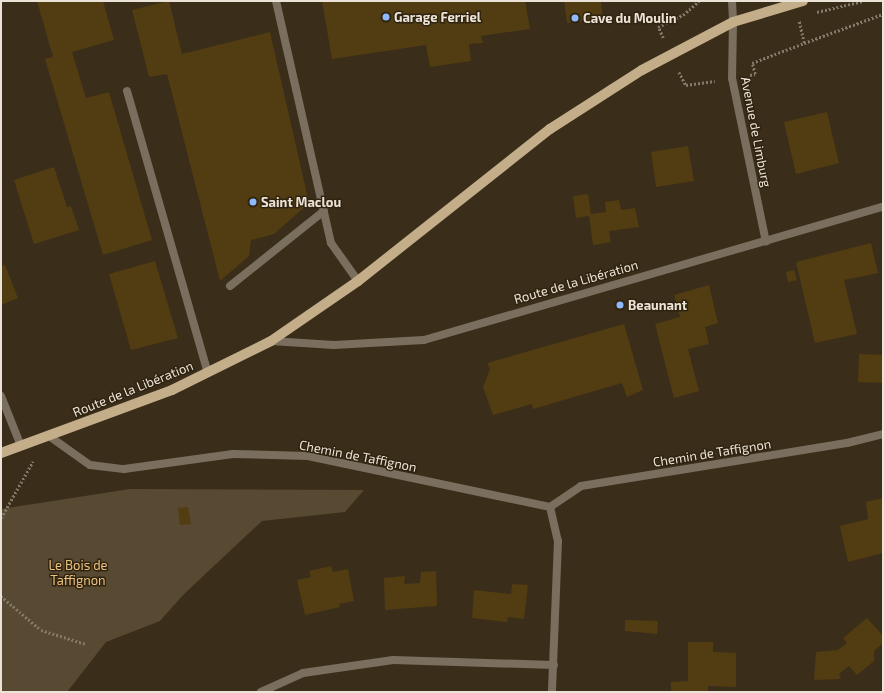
<!DOCTYPE html>
<meta charset="utf-8">
<style>
body{margin:0}
#map{position:relative;width:884px;height:693px;overflow:hidden;background:#3a2e1a;font-family:"Exo 2",sans-serif}
div>[style]{position:absolute}
[style*='--x']{left:calc(var(--x)*1px);top:calc(var(--y)*1px);width:calc(var(--w)*1px);rotate:calc(var(--a)*1deg)}
.green>*{inset:0;background:#574932}
.building>*{inset:0;background:#523c11}
.path>*{height:2.5px;margin-top:-1.25px;transform-origin:0;background:repeating-linear-gradient(90deg,#837968 0 2px,transparent 0 4px)}
.service>*{height:8px;margin:-4px;padding:0 4px;transform-origin:4px;border-radius:4px;background:#7a6f5e}
.minor>*{height:8px;margin:-4px;padding:0 4px;transform-origin:4px;border-radius:4px;background:#7a6f5e}
.tertiary>*{height:8px;margin:-4px;padding:0 4px;transform-origin:4px;border-radius:4px;background:#7a6f5e}
.primary>*{height:10px;margin:-5px;padding:0 5px;transform-origin:5px;border-radius:5px;background:#c4ad89}
.dots>*{width:11px;height:11px;translate:-50% -50%;box-sizing:border-box;border:2px solid #302410;border-radius:50%}
span{translate:-50% -50%;white-space:nowrap;text-align:center;line-height:1.15;-webkit-text-stroke:3px #302410;paint-order:stroke}
.poi-label{font-size:13px;color:#ebe3d7;font-weight:700}
.left{translate:0 -50%;text-align:left}
.street-label{font-size:13px;color:#ebe3d7}
.park-label{font-size:13px;color:#eac17f}
.frame{position:absolute;inset:0;border:2px solid #ebe3d7;pointer-events:none}
</style>
<div id="map">
<div class="green">
<div style="clip-path:polygon(130px 489px,364px 490px,345px 512px,262px 521px,183px 595px,160px 621px,106px 642px,67px 692px,1px 692px,1px 509px)"></div>
</div>
<div class="building">
<div style="clip-path:polygon(37px 1px,103px 1px,114px 40px,72px 52px,86px 98px,109px 92px,152px 240px,103px 255px,45px 59px,53px 57px)"></div>
<div style="clip-path:polygon(169px 1px,182px 54px,270px 32px,309px 203px,274px 234px,251px 240px,249px 256px,220px 281px,167px 74px,149px 77px,132px 10px)"></div>
<div style="clip-path:polygon(322px 1px,525px 1px,530px 29px,481px 36px,483px 43px,469px 44px,471px 61px,430px 67px,426px 45px,332px 59px)"></div>
<div style="clip-path:polygon(564px 1px,601px 1px,603px 19px,567px 23px)"></div>
<div style="clip-path:polygon(827px 112px,839px 163px,796px 174px,784px 122px)"></div>
<div style="clip-path:polygon(688px 146px,694px 181px,656px 187px,651px 152px)"></div>
<div style="clip-path:polygon(54px 167px,67px 207px,71px 206px,79px 230px,34px 244px,14px 180px)"></div>
<div style="clip-path:polygon(588px 194px,591px 214px,606px 212px,605px 202px,619px 200px,621px 210px,635px 208px,639px 227px,609px 231px,611px 242px,593px 245px,589px 216px,576px 218px,573px 196px)"></div>
<div style="clip-path:polygon(871px 243px,878px 273px,844px 280px,857px 334px,815px 343px,796px 262px)"></div>
<div style="clip-path:polygon(155px 261px,178px 338px,131px 350px,109px 274px)"></div>
<div style="clip-path:polygon(5px 265px,18px 298px,1px 305px,1px 267px)"></div>
<div style="clip-path:polygon(794px 270px,797px 280px,788px 282px,786px 272px)"></div>
<div style="clip-path:polygon(709px 285px,718px 323px,705px 327px,709px 344px,688px 349px,699px 391px,674px 398px,655px 324px,680px 317px,674px 295px)"></div>
<div style="clip-path:polygon(624px 324px,643px 390px,627px 397px,622px 383px,533px 409px,532px 404px,493px 415px,483px 387px,490px 369px,487px 363px)"></div>
<div style="clip-path:polygon(859px 354px,883px 355px,883px 383px,858px 382px)"></div>
<div style="clip-path:polygon(883px 498px,883px 553px,848px 562px,840px 526px,868px 519px,866px 502px)"></div>
<div style="clip-path:polygon(188px 507px,191px 524px,180px 525px,178px 508px)"></div>
<div style="clip-path:polygon(331px 566px,333px 572px,348px 569px,354px 601px,339px 604px,340px 607px,305px 615px,297px 580px,311px 577px,309px 571px)"></div>
<div style="clip-path:polygon(436px 571px,437px 606px,385px 610px,384px 578px,405px 576px,404px 584px,420px 583px,421px 572px)"></div>
<div style="clip-path:polygon(512px 584px,528px 585px,524px 619px,508px 617px,507px 622px,472px 618px,474px 590px,511px 594px)"></div>
<div style="clip-path:polygon(867px 618px,883px 636px,883px 643px,874px 651px,874px 661px,857px 675px,849px 666px,839px 674px,841px 679px,814px 680px,816px 652px,838px 650px,847px 643px,843px 638px)"></div>
<div style="clip-path:polygon(625px 620px,658px 621px,657px 634px,625px 631px)"></div>
<div style="clip-path:polygon(688px 642px,713px 642px,713px 652px,736px 653px,736px 687px,708px 686px,708px 692px,671px 692px,671px 682px,688px 681px)"></div>
</div>
<div class="path">
<div style="--x:817;--y:12;--w:47;--a:-13.4"></div>
<div style="--x:663;--y:38;--w:12;--a:-114"></div>
<div style="--x:658;--y:27;--w:28;--a:-26"></div>
<div style="--x:683;--y:15;--w:21;--a:-41"></div>
<div style="--x:804;--y:43;--w:84;--a:-20.2"></div>
<div style="--x:679;--y:72;--w:15;--a:62"></div>
<div style="--x:686;--y:85;--w:29;--a:-8"></div>
<div style="--x:750;--y:75;--w:5;--a:-11"></div>
<div style="--x:755;--y:74;--w:11;--a:-105"></div>
<div style="--x:752;--y:63;--w:56;--a:-21"></div>
<div style="--x:804;--y:43;--w:23;--a:-103"></div>
<div style="--x:1;--y:518;--w:65;--a:-60.7"></div>
<div style="--x:1;--y:596;--w:52;--a:40.4"></div>
<div style="--x:41;--y:630;--w:47;--a:17.3"></div>
</div>
<div class="service">
<div style="--x:276;--y:1;--w:248;--a:77.2"></div>
<div style="--x:331;--y:243;--w:47;--a:54.6"></div>
<div style="--x:127;--y:91;--w:293;--a:74"></div>
<div style="--x:230;--y:286;--w:120;--a:-38.6"></div>
<div style="--x:1;--y:396;--w:54;--a:68.2"></div>
</div>
<div class="minor">
<div style="--x:733;--y:22;--w:56;--a:91"></div>
<div style="--x:732;--y:78;--w:167;--a:78.3"></div>
<div style="--x:271;--y:341;--w:63;--a:3.6"></div>
<div style="--x:334;--y:345;--w:90;--a:-3.2"></div>
<div style="--x:424;--y:340;--w:478;--a:-16.2"></div>
<div style="--x:49;--y:436;--w:50;--a:35.3"></div>
<div style="--x:90;--y:465;--w:34;--a:7"></div>
<div style="--x:124;--y:469;--w:110;--a:-7.8"></div>
<div style="--x:233;--y:454;--w:75;--a:1.5"></div>
<div style="--x:308;--y:456;--w:247;--a:11.9"></div>
<div style="--x:550;--y:507;--w:35;--a:77"></div>
<div style="--x:558;--y:541;--w:151;--a:92.3"></div>
<div style="--x:550;--y:507;--w:37;--a:-34"></div>
<div style="--x:581;--y:486;--w:269;--a:-9.2"></div>
<div style="--x:847;--y:443;--w:37;--a:-14"></div>
<div style="--x:261;--y:692;--w:46;--a:-24.3"></div>
<div style="--x:303;--y:673;--w:91;--a:-8.2"></div>
<div style="--x:393;--y:660;--w:161;--a:1.8"></div>
</div>
<div class="tertiary">
<div style="--x:732;--y:1;--w:21;--a:87"></div>
</div>
<div class="primary">
<div style="--x:1;--y:453;--w:182;--a:-20.2"></div>
<div style="--x:172;--y:390;--w:110;--a:-26.3"></div>
<div style="--x:271;--y:341;--w:106;--a:-34.6"></div>
<div style="--x:358;--y:281;--w:245;--a:-38.4"></div>
<div style="--x:550;--y:129;--w:109;--a:-32.7"></div>
<div style="--x:642;--y:70;--w:103;--a:-27.8"></div>
<div style="--x:733;--y:22;--w:73;--a:-16.7"></div>
</div>
<div class="dots">
<div style="left:386px;top:17px;background:#8eb9fc"></div>
<div style="left:575px;top:18px;background:#8eb9fc"></div>
<div style="left:253px;top:202px;background:#8eb9fc"></div>
<div style="left:620px;top:305px;background:#8eb9fc"></div>
</div>
<div class="poi-label">
<span class="left" style="left:394px;top:17px">Garage Ferriel</span>
<span class="left" style="left:583px;top:18px">Cave du Moulin</span>
<span class="left" style="left:261px;top:202px">Saint Maclou</span>
<span class="left" style="left:628px;top:305px">Beaunant</span>
</div>
<div class="street-label">
<span style="left:756px;top:132px;rotate:79deg">Avenue de Limburg</span>
<span style="left:576px;top:282px;rotate:-16deg">Route de la Libération</span>
<span style="left:133px;top:389px;rotate:-22deg">Route de la Libération</span>
<span style="left:712px;top:453px;rotate:-9deg">Chemin de Taffignon</span>
<span style="left:358px;top:456px;rotate:11deg">Chemin de Taffignon</span>
</div>
<div class="park-label">
<span style="left:78px;top:573px">Le Bois de<br>Taffignon</span>
</div>
<div class="frame"></div>
</div>
